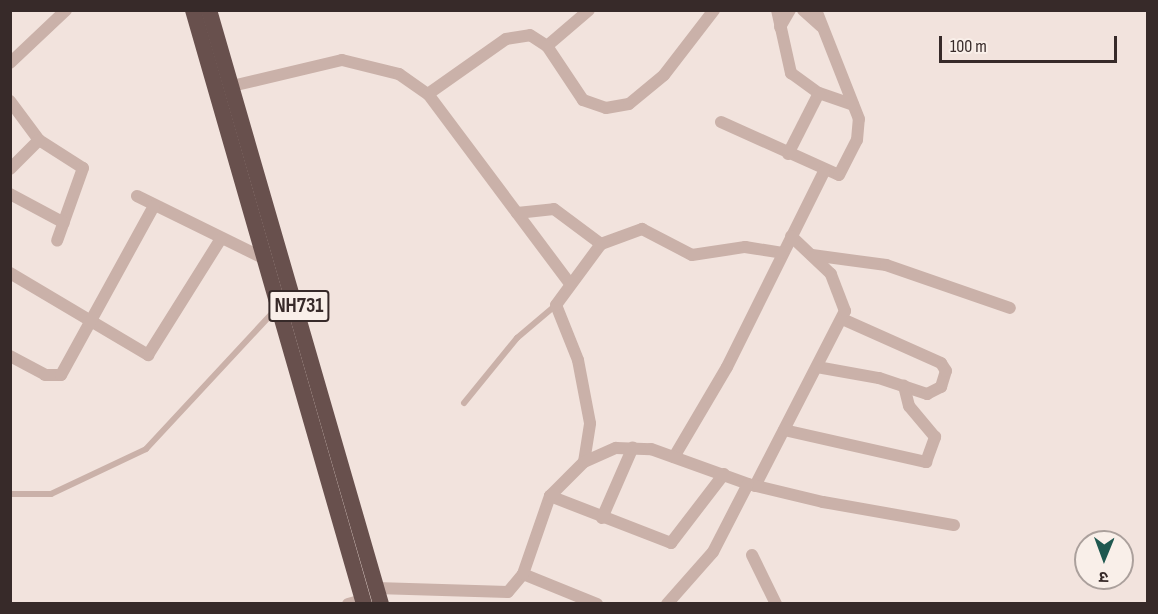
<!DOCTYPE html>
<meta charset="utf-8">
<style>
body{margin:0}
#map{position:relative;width:1158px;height:614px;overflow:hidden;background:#f2e3dd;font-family:"Sofia Sans Condensed","Noto Sans Devanagari",sans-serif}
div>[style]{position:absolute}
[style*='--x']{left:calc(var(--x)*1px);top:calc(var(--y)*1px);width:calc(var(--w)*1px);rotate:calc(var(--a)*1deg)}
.service>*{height:6px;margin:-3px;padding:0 3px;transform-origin:3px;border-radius:3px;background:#cab1a9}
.minor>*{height:12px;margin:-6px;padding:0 6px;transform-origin:6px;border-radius:6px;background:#cab1a9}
.trunk>*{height:16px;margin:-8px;padding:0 8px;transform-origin:8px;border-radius:8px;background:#68504d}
span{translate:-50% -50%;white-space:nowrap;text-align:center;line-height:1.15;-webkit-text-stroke:6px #f9efe9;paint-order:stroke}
.shield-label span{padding:2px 4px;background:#f9efe9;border:2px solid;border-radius:4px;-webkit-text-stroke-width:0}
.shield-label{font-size:21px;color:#372a29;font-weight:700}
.frame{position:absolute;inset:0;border:12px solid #372a29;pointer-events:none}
.north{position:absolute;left:1074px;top:530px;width:60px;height:60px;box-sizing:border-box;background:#f9efe9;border:2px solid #aba09c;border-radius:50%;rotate:181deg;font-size:16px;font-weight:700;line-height:24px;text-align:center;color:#372a29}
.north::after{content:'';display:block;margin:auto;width:21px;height:27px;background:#1f5850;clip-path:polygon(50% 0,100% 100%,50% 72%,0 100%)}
.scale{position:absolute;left:939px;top:36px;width:178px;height:27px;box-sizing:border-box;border:3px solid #372a29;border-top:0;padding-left:8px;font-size:18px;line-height:21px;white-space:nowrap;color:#372a29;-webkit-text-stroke:4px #f9efe9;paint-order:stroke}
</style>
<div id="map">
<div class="service">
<div style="--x:464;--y:403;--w:84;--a:-50.8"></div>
<div style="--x:517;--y:338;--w:51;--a:-40.2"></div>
<div style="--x:10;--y:494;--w:41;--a:0"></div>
<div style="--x:51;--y:494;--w:105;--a:-25.3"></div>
<div style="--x:146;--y:449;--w:192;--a:-47.1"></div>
</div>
<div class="minor">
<div style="--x:777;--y:10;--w:65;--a:77.5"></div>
<div style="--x:791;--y:73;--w:34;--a:36"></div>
<div style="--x:819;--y:93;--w:36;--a:19"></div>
<div style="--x:803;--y:10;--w:24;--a:42"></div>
<div style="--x:780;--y:27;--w:20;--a:-60"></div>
<div style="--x:547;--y:46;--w:55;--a:-40.6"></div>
<div style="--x:10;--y:63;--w:77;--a:-43.4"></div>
<div style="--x:232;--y:86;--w:113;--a:-13.3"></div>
<div style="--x:342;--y:60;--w:59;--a:13.8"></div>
<div style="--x:399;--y:74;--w:35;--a:35"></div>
<div style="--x:428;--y:94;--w:237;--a:53.2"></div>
<div style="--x:428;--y:94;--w:95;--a:-35.2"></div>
<div style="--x:506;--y:39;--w:24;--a:-9"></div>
<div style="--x:530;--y:35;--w:20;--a:33"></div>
<div style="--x:547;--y:46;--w:65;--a:56.3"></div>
<div style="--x:583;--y:100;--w:24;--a:19"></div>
<div style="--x:606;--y:108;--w:23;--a:-10"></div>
<div style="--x:629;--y:104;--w:45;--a:-39.6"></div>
<div style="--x:664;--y:75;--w:82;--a:-52.4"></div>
<div style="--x:10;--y:101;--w:49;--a:53.4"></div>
<div style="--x:39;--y:140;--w:52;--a:32.5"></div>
<div style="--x:83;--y:168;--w:77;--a:109.6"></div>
<div style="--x:721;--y:122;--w:129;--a:24.2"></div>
<div style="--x:839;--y:175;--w:39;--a:-63"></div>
<div style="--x:857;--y:140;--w:21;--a:-85"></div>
<div style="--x:859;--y:119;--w:117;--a:-111.5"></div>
<div style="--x:788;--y:154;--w:68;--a:-63.1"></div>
<div style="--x:10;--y:169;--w:41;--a:-45"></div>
<div style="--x:10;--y:194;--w:61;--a:28.2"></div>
<div style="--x:137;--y:196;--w:145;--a:26.2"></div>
<div style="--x:517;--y:213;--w:37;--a:-6"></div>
<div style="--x:554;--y:209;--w:59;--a:36.7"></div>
<div style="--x:812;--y:255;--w:75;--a:7.7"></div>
<div style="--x:886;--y:265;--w:131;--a:19.1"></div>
<div style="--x:10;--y:273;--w:161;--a:30.7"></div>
<div style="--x:148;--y:355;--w:136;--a:-57.9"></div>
<div style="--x:10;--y:356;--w:40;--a:28"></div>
<div style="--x:45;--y:375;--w:16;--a:0"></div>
<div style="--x:61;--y:375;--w:193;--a:-61.2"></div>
<div style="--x:817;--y:367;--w:63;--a:10.1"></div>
<div style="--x:879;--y:378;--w:51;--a:18.4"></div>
<div style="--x:927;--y:394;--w:16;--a:-27"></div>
<div style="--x:941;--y:387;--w:17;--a:-73"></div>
<div style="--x:946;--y:371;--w:9;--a:-122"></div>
<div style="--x:941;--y:363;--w:108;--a:-156"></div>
<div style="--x:784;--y:430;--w:146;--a:12.7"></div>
<div style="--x:926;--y:462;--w:27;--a:-70"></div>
<div style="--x:935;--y:437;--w:40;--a:-130"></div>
<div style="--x:909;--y:406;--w:21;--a:-104"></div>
<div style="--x:674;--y:457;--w:104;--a:-59.5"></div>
<div style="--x:727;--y:367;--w:218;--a:-63.6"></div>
<div style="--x:584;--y:462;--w:39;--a:-81"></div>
<div style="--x:590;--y:423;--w:64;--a:-100.8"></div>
<div style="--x:578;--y:360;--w:59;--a:-111.8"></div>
<div style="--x:556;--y:305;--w:76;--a:-53.6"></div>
<div style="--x:601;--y:244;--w:44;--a:-20.1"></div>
<div style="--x:642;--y:229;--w:56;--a:27.5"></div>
<div style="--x:692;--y:255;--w:54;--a:-8.6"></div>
<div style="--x:745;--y:247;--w:38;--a:9"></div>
<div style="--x:755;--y:486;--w:197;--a:-62.8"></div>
<div style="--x:845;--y:311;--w:40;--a:-111"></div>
<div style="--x:831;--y:274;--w:55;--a:-136.5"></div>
<div style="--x:550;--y:496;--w:130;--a:21.2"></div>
<div style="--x:671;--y:543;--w:87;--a:-52.5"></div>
<div style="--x:602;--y:518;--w:77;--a:-66.4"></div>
<div style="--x:752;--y:555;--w:55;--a:63.9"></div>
<div style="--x:523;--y:574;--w:80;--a:22.1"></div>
<div style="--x:376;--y:588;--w:132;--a:1.7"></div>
<div style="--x:508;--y:592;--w:23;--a:-50"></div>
<div style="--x:523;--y:574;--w:83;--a:-70.9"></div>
<div style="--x:550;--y:496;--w:48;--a:-45"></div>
<div style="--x:584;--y:462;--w:35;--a:-24"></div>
<div style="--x:616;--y:448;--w:35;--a:2"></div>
<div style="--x:651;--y:449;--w:103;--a:19.8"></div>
<div style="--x:748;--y:484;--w:77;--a:13.5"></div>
<div style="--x:823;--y:502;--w:133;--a:10"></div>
<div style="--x:348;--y:604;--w:16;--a:-15"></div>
<div style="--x:667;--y:604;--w:69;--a:-48.5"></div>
<div style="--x:713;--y:552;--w:76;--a:-62.8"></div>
</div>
<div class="trunk">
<div style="--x:193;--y:10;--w:618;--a:73.94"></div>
<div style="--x:209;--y:10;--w:618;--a:73.85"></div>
</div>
<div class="shield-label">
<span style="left:299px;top:306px">NH731</span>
</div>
<div class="frame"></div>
<div class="north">उ</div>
<div class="scale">100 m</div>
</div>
